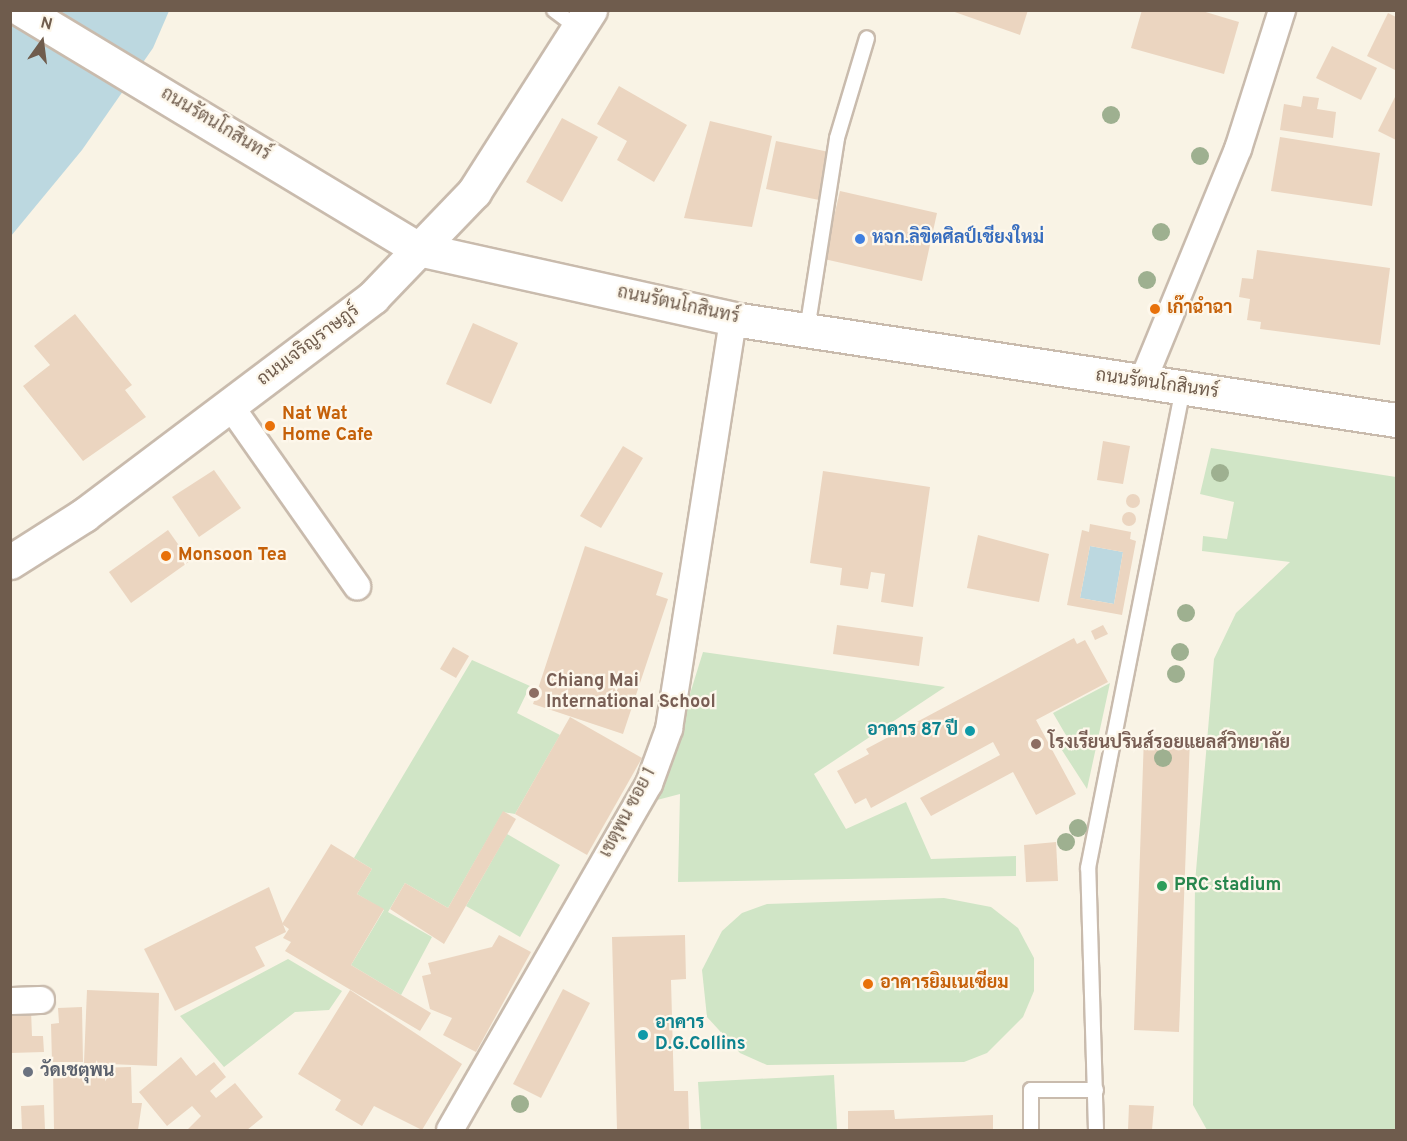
<!DOCTYPE html>
<meta charset="utf-8">
<style>
body{margin:0}
#map{position:relative;width:1407px;height:1141px;overflow:hidden;background:#f9f3e5;font-family:Overpass,Sarabun,sans-serif}
div>[style]{position:absolute}
[style*='--x']{left:calc(var(--x)*1px);top:calc(var(--y)*1px);width:calc(var(--w)*1px);rotate:calc(var(--a)*1deg)}
.green>*{inset:0;background:#d0e5c6}
.water>*{inset:0;background:#bcd8e0}
.building>*{inset:0;background:#ebd5c0}
.round{border-radius:50%}
.roads{filter:drop-shadow(2px 0 #c9bbad) drop-shadow(-2px 0 #c9bbad) drop-shadow(0 2px #c9bbad) drop-shadow(0 -2px #c9bbad)}
.lane>*{height:14px;margin:-7px;padding:0 7px;transform-origin:7px;border-radius:7px;background:#fff}
.street>*{height:26px;margin:-13px;padding:0 13px;transform-origin:13px;border-radius:13px;background:#fff}
.secondary>*{height:33px;margin:-16.5px;padding:0 16.5px;transform-origin:16.5px;border-radius:16.5px;background:#fff}
.trees>*{width:18px;height:18px;margin:-9px;border-radius:50%;background:#9eb090}
.dots>*{width:16px;height:16px;translate:-50% -50%;box-sizing:border-box;border:3px solid #fdf7eb;border-radius:50%}
span{translate:-50% -50%;white-space:nowrap;text-align:center;line-height:1.15;-webkit-text-stroke:4.5px #fdf7eb;paint-order:stroke}
.street-label{font-size:18px;color:#6f5c4d}
.shop-label{font-size:18px;color:#366cbe;font-weight:700}
.left{translate:0 -50%;text-align:left}
.food-label{font-size:18px;color:#c56008;font-weight:700}
.education-label{font-size:18px;color:#785e54;font-weight:700}
.culture-label{font-size:18px;color:#0d838f;font-weight:700}
.right{translate:-100% -50%;text-align:right}
.leisure-label{font-size:18px;color:#27864d;font-weight:700}
.worship-label{font-size:18px;color:#5b616d;font-weight:700}
.frame{position:absolute;inset:0;border:12px solid #6f5c4d;pointer-events:none}
.north{position:absolute;left:12px;top:12px;width:60px;height:60px;-webkit-text-stroke:4px #fdf7eb;paint-order:stroke;rotate:14deg;font-size:16px;font-weight:700;line-height:24px;text-align:center;color:#6f5c4d}
.north::after{content:'';display:block;margin:auto;width:21px;height:27px;background:#6f5c4d;clip-path:polygon(50% 0,100% 100%,50% 72%,0 100%)}
</style>
<div id="map">
<div class="green">
<div style="clip-path:polygon(1211px 448px,1396px 477px,1396px 1130px,1207px 1130px,1193px 1105px,1195px 883px,1214px 659px,1236px 613px,1290px 562px,1202px 551px,1203px 536px,1227px 539px,1234px 502px,1200px 494px)"></div>
<div style="clip-path:polygon(703px 652px,945px 687px,814px 774px,846px 829px,906px 802px,931px 859px,1016px 856px,1016px 876px,678px 882px,680px 794px,657px 800px)"></div>
<div style="clip-path:polygon(472px 660px,530px 686px,517px 713px,560px 735px,515px 814px,503px 812px,448px 908px,405px 883px,388px 912px,432px 937px,401px 995px,351px 965px,384px 910px,357px 894px,372px 869px,354px 858px)"></div>
<div style="clip-path:polygon(1110px 683px,1087px 789px,1058px 744px,1067px 737px,1053px 713px)"></div>
<div style="clip-path:polygon(507px 834px,560px 865px,520px 937px,466px 906px)"></div>
<div style="clip-path:polygon(944px 898px,991px 907px,1018px 928px,1034px 958px,1034px 991px,1023px 1017px,987px 1053px,964px 1062px,767px 1065px,740px 1053px,707px 1017px,702px 970px,722px 931px,742px 913px,767px 904px)"></div>
<div style="clip-path:polygon(288px 959px,342px 991px,329px 1010px,295px 1012px,224px 1067px,180px 1016px)"></div>
<div style="clip-path:polygon(834px 1075px,837px 1130px,701px 1130px,698px 1082px)"></div>
</div>
<div class="water">
<div style="clip-path:polygon(11px 11px,169px 11px,153px 48px,82px 150px,11px 236px)"></div>
<div style="clip-path:polygon(1090px 546px,1123px 552px,1114px 604px,1080px 598px)"></div>
</div>
<div class="building">
<div style="clip-path:polygon(949px 10px,1028px 10px,1020px 35px)"></div>
<div style="clip-path:polygon(1142px 10px,1199px 10px,1239px 22px,1224px 74px,1131px 48px)"></div>
<div style="clip-path:polygon(1388px 13px,1396px 17px,1395px 70px,1367px 56px)"></div>
<div style="clip-path:polygon(1332px 46px,1377px 68px,1361px 100px,1316px 78px)"></div>
<div style="clip-path:polygon(619px 86px,687px 125px,654px 182px,617px 160px,627px 141px,597px 124px)"></div>
<div style="clip-path:polygon(1396px 95px,1396px 140px,1378px 131px)"></div>
<div style="clip-path:polygon(1303px 96px,1319px 98px,1317px 109px,1336px 112px,1333px 138px,1280px 130px,1284px 104px,1301px 107px)"></div>
<div style="clip-path:polygon(562px 118px,598px 137px,562px 202px,526px 182px)"></div>
<div style="clip-path:polygon(710px 121px,772px 136px,752px 227px,684px 218px)"></div>
<div style="clip-path:polygon(1280px 137px,1380px 153px,1372px 206px,1271px 191px)"></div>
<div style="clip-path:polygon(776px 141px,829px 152px,819px 200px,766px 189px)"></div>
<div style="clip-path:polygon(840px 191px,937px 213px,922px 281px,824px 259px)"></div>
<div style="clip-path:polygon(1257px 250px,1390px 268px,1380px 345px,1260px 329px,1261px 322px,1247px 320px,1250px 299px,1239px 297px,1242px 278px,1253px 279px)"></div>
<div style="clip-path:polygon(75px 314px,132px 385px,125px 390px,146px 417px,83px 461px,23px 386px,50px 365px,34px 346px)"></div>
<div style="clip-path:polygon(473px 323px,518px 343px,491px 404px,446px 384px)"></div>
<div style="clip-path:polygon(1103px 441px,1130px 446px,1123px 484px,1097px 480px)"></div>
<div style="clip-path:polygon(623px 446px,643px 458px,601px 528px,580px 516px)"></div>
<div style="clip-path:polygon(214px 470px,241px 508px,199px 537px,172px 497px)"></div>
<div style="clip-path:polygon(823px 471px,930px 487px,913px 607px,881px 602px,885px 574px,871px 572px,868px 589px,840px 585px,842px 568px,810px 563px)"></div>
<div class="round" style="left:1126px;top:494px;width:14px;height:14px"></div>
<div class="round" style="left:1122px;top:512px;width:14px;height:14px"></div>
<div style="clip-path:polygon(evenodd,1090px 524px,1131px 532px,1130px 539px,1136px 541px,1122px 615px,1067px 605px,1082px 530px,1089px 532px,1090px 524px,1090px 546px,1123px 552px,1114px 604px,1080px 598px,1090px 546px)"></div>
<div style="clip-path:polygon(168px 530px,190px 561px,131px 603px,109px 572px)"></div>
<div style="clip-path:polygon(978px 535px,1049px 554px,1039px 602px,967px 588px)"></div>
<div style="clip-path:polygon(585px 546px,663px 573px,656px 595px,668px 599px,623px 734px,533px 704px)"></div>
<div style="clip-path:polygon(837px 625px,923px 637px,919px 666px,833px 654px)"></div>
<div style="clip-path:polygon(1103px 625px,1108px 634px,1095px 640px,1091px 631px)"></div>
<div style="clip-path:polygon(1074px 638px,1077px 644px,1085px 640px,1108px 682px,1036px 720px,1076px 794px,1036px 815px,1013px 772px,931px 816px,920px 798px,1000px 755px,993px 742px,871px 808px,866px 798px,855px 804px,837px 771px,869px 754px,866px 749px)"></div>
<div style="clip-path:polygon(453px 647px,469px 656px,456px 678px,440px 669px)"></div>
<div style="clip-path:polygon(570px 717px,642px 758px,587px 855px,515px 814px)"></div>
<div style="clip-path:polygon(1144px 736px,1190px 738px,1179px 1032px,1134px 1030px)"></div>
<div style="clip-path:polygon(503px 811px,516px 819px,444px 944px,390px 909px,405px 883px,448px 908px)"></div>
<div style="clip-path:polygon(1056px 842px,1058px 881px,1026px 882px,1024px 845px)"></div>
<div style="clip-path:polygon(331px 844px,372px 869px,357px 894px,384px 909px,351px 965px,431px 1013px,420px 1031px,285px 951px,291px 942px,283px 938px,289px 929px,282px 924px)"></div>
<div style="clip-path:polygon(269px 887px,286px 932px,255px 947px,265px 966px,175px 1011px,144px 949px)"></div>
<div style="clip-path:polygon(499px 935px,531px 952px,476px 1052px,443px 1035px,452px 1018px,430px 1009px,422px 976px,431px 974px,428px 963px,492px 947px)"></div>
<div style="clip-path:polygon(685px 935px,686px 979px,671px 980px,674px 1091px,688px 1091px,689px 1130px,617px 1130px,612px 937px)"></div>
<div style="clip-path:polygon(563px 989px,590px 1003px,541px 1098px,513px 1084px)"></div>
<div style="clip-path:polygon(87px 990px,159px 993px,157px 1066px,84px 1063px)"></div>
<div style="clip-path:polygon(350px 990px,462px 1064px,422px 1130px,374px 1106px,362px 1126px,335px 1110px,341px 1100px,298px 1074px)"></div>
<div style="clip-path:polygon(82px 1007px,83px 1062px,52px 1062px,51px 1024px,59px 1023px,58px 1008px)"></div>
<div style="clip-path:polygon(31px 1010px,32px 1036px,43px 1036px,44px 1052px,10px 1053px,10px 1011px)"></div>
<div style="clip-path:polygon(181px 1057px,196px 1076px,214px 1062px,226px 1077px,210px 1091px,216px 1098px,235px 1083px,263px 1117px,247px 1130px,187px 1130px,201px 1116px,192px 1106px,167px 1126px,139px 1092px)"></div>
<div style="clip-path:polygon(131px 1067px,132px 1103px,142px 1103px,138px 1130px,54px 1130px,53px 1069px)"></div>
<div style="clip-path:polygon(44px 1105px,45px 1130px,22px 1130px,21px 1106px)"></div>
<div style="clip-path:polygon(1129px 1105px,1154px 1106px,1152px 1130px,1128px 1130px)"></div>
<div style="clip-path:polygon(894px 1110px,895px 1119px,993px 1115px,993px 1130px,848px 1130px,848px 1111px)"></div>
</div>
<div class="roads">
<div class="lane">
<div style="--x:554;--y:10;--w:30;--a:37"></div>
<div style="--x:807;--y:330;--w:194;--a:-81.1"></div>
<div style="--x:837;--y:138;--w:104;--a:-73.3"></div>
<div style="--x:1031;--y:1130;--w:40;--a:-90"></div>
<div style="--x:1031;--y:1090;--w:65;--a:0"></div>
<div style="--x:1096;--y:1130;--w:262;--a:-91.7"></div>
<div style="--x:1088;--y:868;--w:488;--a:-78.8"></div>
</div>
<div class="street">
<div style="--x:1142;--y:383;--w:253;--a:-67.7"></div>
<div style="--x:1238;--y:149;--w:146;--a:-72.4"></div>
<div style="--x:229;--y:404;--w:223;--a:54.9"></div>
<div style="--x:10;--y:1001;--w:31;--a:-2"></div>
<div style="--x:450;--y:1130;--w:399;--a:-60.1"></div>
<div style="--x:649;--y:784;--w:59;--a:-70"></div>
<div style="--x:669;--y:729;--w:415;--a:-81.1"></div>
</div>
<div class="secondary">
<div style="--x:22;--y:10;--w:463;--a:31.1"></div>
<div style="--x:418;--y:249;--w:323;--a:12.5"></div>
<div style="--x:733;--y:319;--w:671;--a:8.66"></div>
<div style="--x:10;--y:562;--w:88;--a:-32.4"></div>
<div style="--x:84;--y:515;--w:362;--a:-37"></div>
<div style="--x:373;--y:297;--w:146;--a:-46.1"></div>
<div style="--x:474;--y:192;--w:216;--a:-57.5"></div>
</div>
</div>
<div class="trees">
<div style="left:1111px;top:115px"></div>
<div style="left:1200px;top:156px"></div>
<div style="left:1161px;top:232px"></div>
<div style="left:1147px;top:280px"></div>
<div style="left:1220px;top:473px"></div>
<div style="left:1186px;top:613px"></div>
<div style="left:1180px;top:652px"></div>
<div style="left:1176px;top:674px"></div>
<div style="left:1163px;top:758px"></div>
<div style="left:1078px;top:828px"></div>
<div style="left:1066px;top:842px"></div>
<div style="left:520px;top:1104px"></div>
</div>
<div class="dots">
<div style="left:860px;top:239px;background:#3f7fe0"></div>
<div style="left:1155px;top:309px;background:#e8710a"></div>
<div style="left:270px;top:426px;background:#e8710a"></div>
<div style="left:166px;top:556px;background:#e8710a"></div>
<div style="left:534px;top:693px;background:#8d6e63"></div>
<div style="left:970px;top:731px;background:#0f9aa8"></div>
<div style="left:1036px;top:744px;background:#8d6e63"></div>
<div style="left:1162px;top:886px;background:#2e9e5b"></div>
<div style="left:868px;top:984px;background:#e8710a"></div>
<div style="left:643px;top:1035px;background:#0f9aa8"></div>
<div style="left:28px;top:1072px;background:#6b7280"></div>
</div>
<div class="street-label">
<span style="left:215px;top:125px;rotate:31deg">ถนนรัตนโกสินทร์</span>
<span style="left:678px;top:306px;rotate:12deg">ถนนรัตนโกสินทร์</span>
<span style="left:309px;top:346px;rotate:-37deg">ถนนเจริญราษฎร์</span>
<span style="left:1157px;top:385px;rotate:8deg">ถนนรัตนโกสินทร์</span>
<span style="left:629px;top:813px;rotate:-62deg">เชตุพน ซอย 1</span>
</div>
<div class="shop-label">
<span class="left" style="left:872px;top:239px">หจก.ลิขิตศิลป์เชียงใหม่</span>
</div>
<div class="food-label">
<span class="left" style="left:1167px;top:309px">เก๊าฉำฉา</span>
<span class="left" style="left:282px;top:426px">Nat Wat<br>Home Cafe</span>
<span class="left" style="left:178px;top:556px">Monsoon Tea</span>
<span class="left" style="left:880px;top:984px">อาคารยิมเนเซียม</span>
</div>
<div class="education-label">
<span class="left" style="left:546px;top:693px">Chiang Mai<br>International School</span>
<span class="left" style="left:1048px;top:744px">โรงเรียนปรินส์รอยแยลส์วิทยาลัย</span>
</div>
<div class="culture-label">
<span class="right" style="left:958px;top:731px">อาคาร 87 ปี</span>
<span class="left" style="left:655px;top:1035px">อาคาร<br>D.G.Collins</span>
</div>
<div class="leisure-label">
<span class="left" style="left:1174px;top:886px">PRC stadium</span>
</div>
<div class="worship-label">
<span class="left" style="left:40px;top:1072px">วัดเชตุพน</span>
</div>
<div class="frame"></div>
<div class="north">N</div>
</div>
